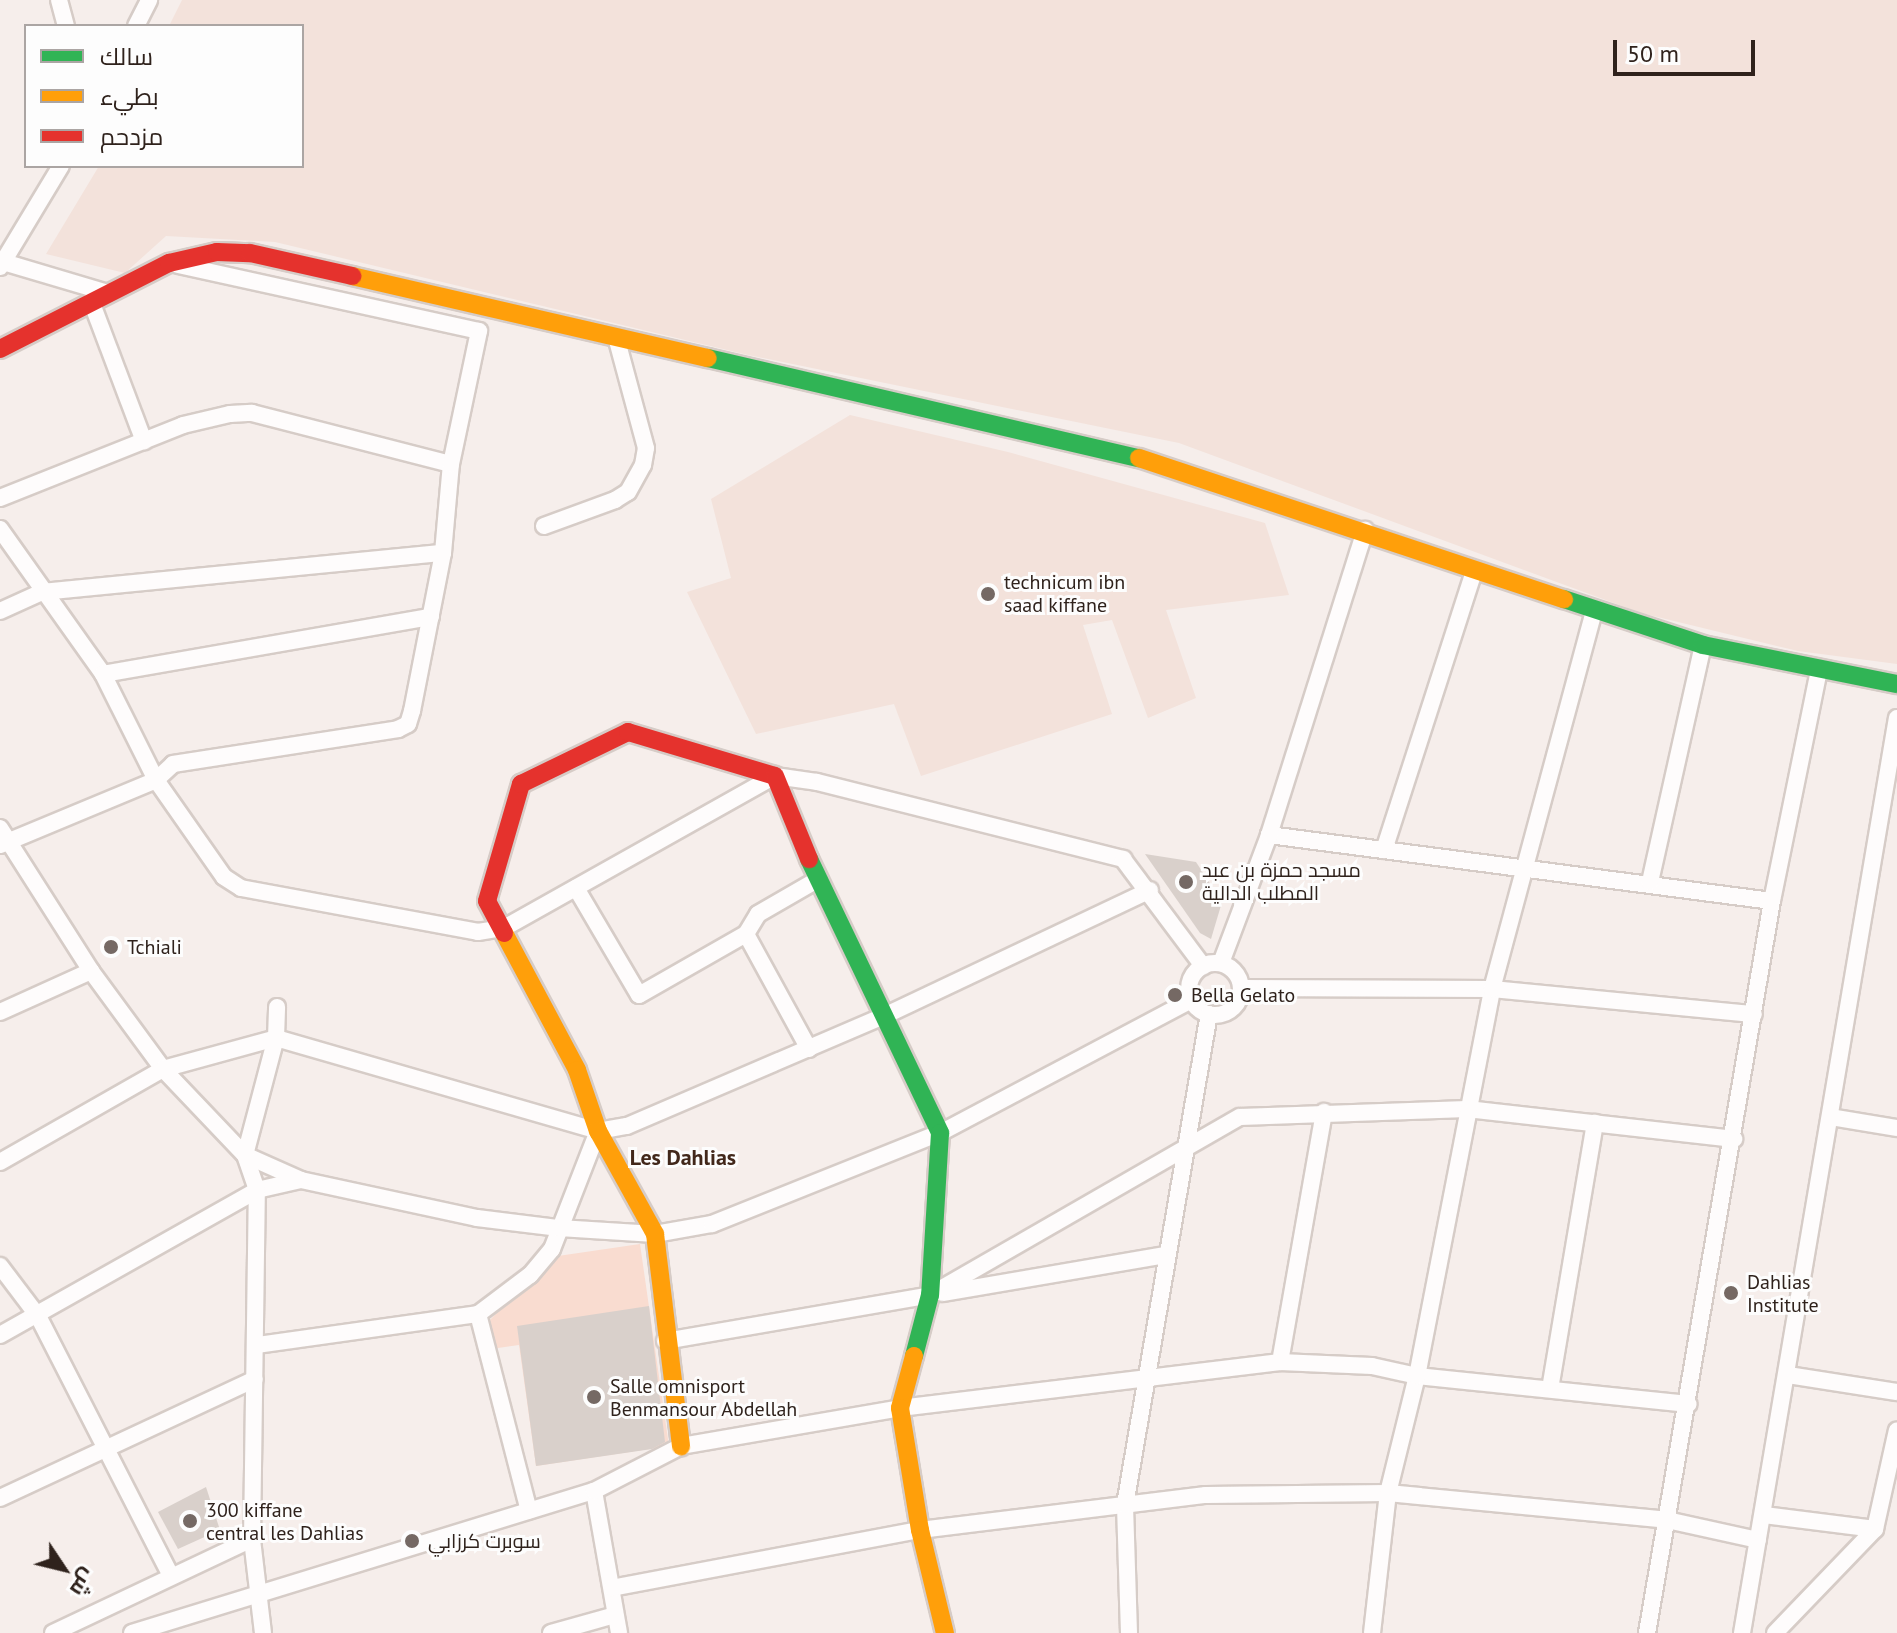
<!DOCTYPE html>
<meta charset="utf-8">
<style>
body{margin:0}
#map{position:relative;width:1897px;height:1633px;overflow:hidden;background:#f6eeeb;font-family:"PT Sans",Cairo,sans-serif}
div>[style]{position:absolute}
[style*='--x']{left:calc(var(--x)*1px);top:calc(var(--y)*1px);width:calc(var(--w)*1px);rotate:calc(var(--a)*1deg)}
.education>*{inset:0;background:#f3e2db}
.green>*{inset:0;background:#f9dcd0}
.building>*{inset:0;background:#d9d0cb}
.roads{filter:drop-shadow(2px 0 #d6ccc7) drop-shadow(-2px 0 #d6ccc7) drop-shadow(0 2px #d6ccc7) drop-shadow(0 -2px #d6ccc7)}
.street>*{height:16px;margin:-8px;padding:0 8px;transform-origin:8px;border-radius:8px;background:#fefcfc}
.street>.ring{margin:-8px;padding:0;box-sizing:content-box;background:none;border:16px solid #fefcfc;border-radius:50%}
.fast>*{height:18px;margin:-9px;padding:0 9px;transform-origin:9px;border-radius:9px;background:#30b455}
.slow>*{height:18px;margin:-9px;padding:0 9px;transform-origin:9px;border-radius:9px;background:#ff9f0a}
.jam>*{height:18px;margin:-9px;padding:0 9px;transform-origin:9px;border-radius:9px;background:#e5322d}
.dots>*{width:22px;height:22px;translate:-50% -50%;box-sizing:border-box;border:4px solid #fdfdfd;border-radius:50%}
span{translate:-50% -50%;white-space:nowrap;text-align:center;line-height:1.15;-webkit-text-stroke:6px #fdfdfd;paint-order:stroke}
.poi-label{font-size:20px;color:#2f221c}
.left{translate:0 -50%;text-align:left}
.neighbourhood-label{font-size:22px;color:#42281b;font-weight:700}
.legend{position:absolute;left:24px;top:24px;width:280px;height:144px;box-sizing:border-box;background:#fdfdfd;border:2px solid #aba5a3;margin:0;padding:10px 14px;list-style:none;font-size:24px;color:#2f221c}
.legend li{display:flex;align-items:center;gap:16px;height:40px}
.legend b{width:40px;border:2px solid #aba5a3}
.north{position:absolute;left:24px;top:1529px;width:80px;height:80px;-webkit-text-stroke:6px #fdfdfd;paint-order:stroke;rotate:125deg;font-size:22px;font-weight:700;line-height:32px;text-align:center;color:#2f221c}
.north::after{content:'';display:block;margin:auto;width:28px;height:36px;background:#2f221c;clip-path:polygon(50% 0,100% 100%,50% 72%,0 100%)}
.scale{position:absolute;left:1613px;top:40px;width:142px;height:36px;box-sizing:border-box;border:4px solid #2f221c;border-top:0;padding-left:10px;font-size:24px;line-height:28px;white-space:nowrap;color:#2f221c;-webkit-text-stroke:6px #fdfdfd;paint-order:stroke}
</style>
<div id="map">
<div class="education">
<div style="clip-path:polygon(182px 0,1897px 0,1897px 664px,1798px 651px,1641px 613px,1179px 443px,748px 355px,275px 242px,166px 236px,125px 273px,46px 254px,99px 166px,302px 166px,302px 26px,169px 26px)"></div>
<div style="clip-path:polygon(850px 415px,1008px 452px,1265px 523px,1289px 595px,1166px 610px,1196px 698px,1148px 718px,1112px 620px,1083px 625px,1112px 714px,921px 776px,894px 704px,756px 734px,687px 592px,731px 578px,711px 499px)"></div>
</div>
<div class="green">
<div style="clip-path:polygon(640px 1244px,669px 1446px,536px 1466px,519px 1345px,491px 1349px,488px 1322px,551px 1257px)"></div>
</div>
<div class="building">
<div style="clip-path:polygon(1145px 854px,1196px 862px,1222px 902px,1211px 939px,1200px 933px)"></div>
<div style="clip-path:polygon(649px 1306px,665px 1442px,652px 1449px,536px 1466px,517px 1326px)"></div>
<div style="clip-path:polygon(206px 1487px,220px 1530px,178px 1549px,158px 1512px)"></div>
</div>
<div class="roads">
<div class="street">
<div style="--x:59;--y:0;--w:27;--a:75"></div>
<div style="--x:136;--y:26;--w:29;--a:-63"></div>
<div style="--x:0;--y:261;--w:113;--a:16.5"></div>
<div style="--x:0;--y:267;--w:118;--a:-58.9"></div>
<div style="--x:91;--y:301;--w:150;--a:69.3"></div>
<div style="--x:0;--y:498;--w:197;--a:-21.7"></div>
<div style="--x:183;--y:425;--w:48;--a:-13.2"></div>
<div style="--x:230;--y:414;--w:22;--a:-3"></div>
<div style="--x:252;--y:413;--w:205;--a:14.4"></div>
<div style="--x:544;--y:526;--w:76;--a:-20.1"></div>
<div style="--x:615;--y:500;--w:15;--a:-32"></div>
<div style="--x:628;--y:492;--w:31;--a:-61"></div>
<div style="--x:643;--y:465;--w:17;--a:-80"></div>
<div style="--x:646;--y:448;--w:115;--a:-105.1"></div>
<div style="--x:0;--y:529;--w:178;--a:54.6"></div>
<div style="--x:103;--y:674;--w:119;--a:63.4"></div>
<div style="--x:156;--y:780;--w:118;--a:55"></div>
<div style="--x:224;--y:877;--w:20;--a:33"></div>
<div style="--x:241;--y:888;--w:241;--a:10.5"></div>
<div style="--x:478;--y:932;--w:26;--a:-9"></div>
<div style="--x:504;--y:928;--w:311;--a:-29.3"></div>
<div style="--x:775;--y:776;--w:42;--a:8.1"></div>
<div style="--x:817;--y:782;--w:316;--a:14.1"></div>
<div style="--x:1123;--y:859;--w:134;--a:53.2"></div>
<div style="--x:0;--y:611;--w:46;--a:-24.3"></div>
<div style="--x:42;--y:592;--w:403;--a:-5.6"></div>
<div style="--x:103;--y:674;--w:333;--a:-9.9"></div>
<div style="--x:0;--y:828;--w:169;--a:57.5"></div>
<div style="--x:91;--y:971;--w:122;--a:53.7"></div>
<div style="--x:163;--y:1069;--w:119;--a:46.4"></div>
<div style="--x:245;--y:1155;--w:61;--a:24.1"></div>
<div style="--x:1269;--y:835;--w:507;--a:7.48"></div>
<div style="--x:0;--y:845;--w:169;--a:-22.6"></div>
<div style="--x:156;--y:780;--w:23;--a:-43"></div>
<div style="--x:173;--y:764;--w:228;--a:-8.8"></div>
<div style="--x:398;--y:729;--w:11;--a:-27"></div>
<div style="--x:408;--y:724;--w:14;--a:-73"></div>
<div style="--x:412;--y:711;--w:161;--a:-78.9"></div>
<div style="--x:443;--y:553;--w:89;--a:-84.9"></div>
<div style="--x:451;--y:464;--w:136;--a:-78.1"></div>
<div style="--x:479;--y:331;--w:308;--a:-167.6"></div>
<div style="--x:1384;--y:850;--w:292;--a:-72.1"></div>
<div style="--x:1650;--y:882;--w:243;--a:-77.4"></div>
<div style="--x:576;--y:888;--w:124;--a:59.5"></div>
<div style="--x:639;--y:995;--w:123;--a:-29.7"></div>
<div style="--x:746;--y:934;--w:23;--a:-59"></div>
<div style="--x:758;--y:914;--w:68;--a:-30"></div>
<div style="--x:746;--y:934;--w:131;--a:61.3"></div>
<div style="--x:1221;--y:963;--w:137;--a:-69.4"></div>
<div style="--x:1269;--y:835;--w:320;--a:-72.5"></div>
<div class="ring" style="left:1189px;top:963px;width:36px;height:36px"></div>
<div style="--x:1241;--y:988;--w:251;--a:0.2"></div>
<div style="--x:1492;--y:989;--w:263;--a:5.5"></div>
<div style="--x:0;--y:1012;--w:100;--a:-24.3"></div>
<div style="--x:1830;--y:1117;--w:68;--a:9.3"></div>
<div style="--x:598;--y:1131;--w:29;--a:-10"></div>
<div style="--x:627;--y:1126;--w:282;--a:-23.2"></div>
<div style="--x:886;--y:1015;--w:292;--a:-25.3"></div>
<div style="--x:0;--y:1162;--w:188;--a:-29.7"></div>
<div style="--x:163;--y:1069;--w:117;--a:-15.3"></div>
<div style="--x:276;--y:1038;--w:335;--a:16.1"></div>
<div style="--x:598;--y:1131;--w:127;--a:111.3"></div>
<div style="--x:552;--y:1249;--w:34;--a:130"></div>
<div style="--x:530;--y:1275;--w:65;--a:143.1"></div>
<div style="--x:478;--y:1314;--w:223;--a:172"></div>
<div style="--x:0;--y:1266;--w:63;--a:52.8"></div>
<div style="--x:38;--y:1316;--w:292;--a:62.9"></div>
<div style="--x:943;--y:1293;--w:225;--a:-9.7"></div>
<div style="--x:478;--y:1314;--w:203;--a:75.5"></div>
<div style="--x:0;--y:1335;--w:295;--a:-29.4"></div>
<div style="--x:257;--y:1190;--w:45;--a:-12.8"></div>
<div style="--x:301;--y:1180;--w:180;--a:12.2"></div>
<div style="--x:477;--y:1218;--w:83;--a:7"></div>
<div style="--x:559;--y:1228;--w:96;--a:3.6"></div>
<div style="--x:655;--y:1234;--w:58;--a:-10"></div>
<div style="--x:712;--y:1224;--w:245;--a:-21.8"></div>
<div style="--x:940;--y:1133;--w:284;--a:-27.9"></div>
<div style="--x:665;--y:1341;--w:269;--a:-9.8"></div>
<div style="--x:930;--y:1295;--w:357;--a:-29.9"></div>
<div style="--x:1240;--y:1117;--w:227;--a:-2"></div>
<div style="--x:1467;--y:1109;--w:269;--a:6.4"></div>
<div style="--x:1280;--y:1362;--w:254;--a:-80"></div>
<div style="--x:1788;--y:1375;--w:110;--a:8.9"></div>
<div style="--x:1550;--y:1389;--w:270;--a:-80.4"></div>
<div style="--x:594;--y:1491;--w:144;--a:80"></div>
<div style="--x:0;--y:1498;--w:281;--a:-25"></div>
<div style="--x:1764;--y:1515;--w:112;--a:7.2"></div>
<div style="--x:612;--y:1588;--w:313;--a:-10.7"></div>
<div style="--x:920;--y:1530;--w:288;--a:-7"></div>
<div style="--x:1206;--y:1495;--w:182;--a:-0.6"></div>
<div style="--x:1388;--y:1493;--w:280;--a:5.5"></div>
<div style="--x:1667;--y:1520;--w:93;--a:12.4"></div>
<div style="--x:53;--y:1633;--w:220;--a:-25.3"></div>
<div style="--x:132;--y:1633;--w:483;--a:-17.1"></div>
<div style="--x:594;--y:1491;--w:98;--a:-27.3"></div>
<div style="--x:681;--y:1446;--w:222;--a:-9.8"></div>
<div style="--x:900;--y:1408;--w:383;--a:-6.9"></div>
<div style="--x:1280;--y:1362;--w:92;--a:2.5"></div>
<div style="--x:1372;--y:1366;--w:46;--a:12.5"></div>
<div style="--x:1417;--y:1376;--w:273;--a:5.9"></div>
<div style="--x:263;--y:1633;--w:95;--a:-96.7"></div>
<div style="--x:252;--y:1539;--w:349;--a:-89.2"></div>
<div style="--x:257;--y:1190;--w:37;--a:-109"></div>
<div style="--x:245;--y:1155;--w:121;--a:-75.2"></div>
<div style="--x:276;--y:1038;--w:31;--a:-88"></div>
<div style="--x:551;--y:1633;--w:66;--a:-15.7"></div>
<div style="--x:1129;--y:1633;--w:128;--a:-91.8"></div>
<div style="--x:1125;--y:1505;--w:498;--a:-80.3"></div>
<div style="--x:1372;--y:1633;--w:141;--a:-83.5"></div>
<div style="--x:1388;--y:1493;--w:121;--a:-76.1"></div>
<div style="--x:1417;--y:1376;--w:394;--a:-79"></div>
<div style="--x:1492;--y:989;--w:392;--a:-74.9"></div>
<div style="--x:1647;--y:1633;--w:743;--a:-80.31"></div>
<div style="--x:1772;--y:901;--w:236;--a:-78.5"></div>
<div style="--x:1742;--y:1633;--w:928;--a:-80.39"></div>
<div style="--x:1775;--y:1633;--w:144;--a:-46.1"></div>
<div style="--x:1875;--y:1529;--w:101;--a:-77.5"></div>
</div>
<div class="fast">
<div style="--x:708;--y:358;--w:442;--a:13.1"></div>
<div style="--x:1564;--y:599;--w:146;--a:18.3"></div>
<div style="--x:1703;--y:645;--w:198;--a:11.4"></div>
<div style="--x:809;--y:859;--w:304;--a:64.4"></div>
<div style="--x:940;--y:1133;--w:162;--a:93.5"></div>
<div style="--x:930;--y:1295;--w:63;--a:104.7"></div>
</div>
<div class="slow">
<div style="--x:352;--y:276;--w:365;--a:13"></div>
<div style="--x:1139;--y:458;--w:448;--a:18.4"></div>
<div style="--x:504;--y:933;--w:155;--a:61.9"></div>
<div style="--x:577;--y:1070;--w:65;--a:71"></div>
<div style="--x:598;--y:1131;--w:118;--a:61"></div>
<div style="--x:655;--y:1234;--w:214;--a:83"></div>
<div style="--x:914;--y:1356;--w:54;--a:105.1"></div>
<div style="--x:900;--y:1408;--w:124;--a:80.7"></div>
<div style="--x:920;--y:1530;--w:106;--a:76.4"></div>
</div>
<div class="jam">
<div style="--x:0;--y:349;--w:190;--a:-27"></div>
<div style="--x:169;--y:263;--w:49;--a:-12.9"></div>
<div style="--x:217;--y:252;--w:33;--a:2"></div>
<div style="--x:250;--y:253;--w:105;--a:12.7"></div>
<div style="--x:504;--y:933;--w:36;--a:-118"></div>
<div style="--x:487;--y:901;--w:122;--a:-73.8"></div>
<div style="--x:521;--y:784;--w:119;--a:-25.9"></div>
<div style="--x:628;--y:732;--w:153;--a:16.7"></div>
<div style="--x:775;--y:776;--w:90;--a:67.7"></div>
</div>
</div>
<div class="dots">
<div style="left:988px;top:594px;background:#756964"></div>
<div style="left:1186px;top:882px;background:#756964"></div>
<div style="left:111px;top:947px;background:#756964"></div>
<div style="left:1175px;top:995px;background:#756964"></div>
<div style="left:1731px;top:1293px;background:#756964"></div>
<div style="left:594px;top:1397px;background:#756964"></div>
<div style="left:190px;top:1521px;background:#756964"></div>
<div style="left:412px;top:1541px;background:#756964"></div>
</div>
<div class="poi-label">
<span class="left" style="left:1004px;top:594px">technicum ibn<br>saad kiffane</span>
<span class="left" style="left:1202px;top:882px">مسجد حمزة بن عبد<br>المطلب الدالية</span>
<span class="left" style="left:127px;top:947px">Tchiali</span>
<span class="left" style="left:1191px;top:995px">Bella Gelato</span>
<span class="left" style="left:1747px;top:1294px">Dahlias<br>Institute</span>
<span class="left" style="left:610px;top:1398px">Salle omnisport<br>Benmansour Abdellah</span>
<span class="left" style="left:206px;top:1522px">300 kiffane<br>central les Dahlias</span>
<span class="left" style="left:428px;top:1541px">سوبرت كرزابي</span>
</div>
<div class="neighbourhood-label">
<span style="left:683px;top:1158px">Les Dahlias</span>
</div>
<ul class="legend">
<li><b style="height:10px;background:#30b455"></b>سالك</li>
<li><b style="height:10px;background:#ff9f0a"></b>بطيء</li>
<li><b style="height:10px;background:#e5322d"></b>مزدحم</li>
</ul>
<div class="north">ش</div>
<div class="scale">50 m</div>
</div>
